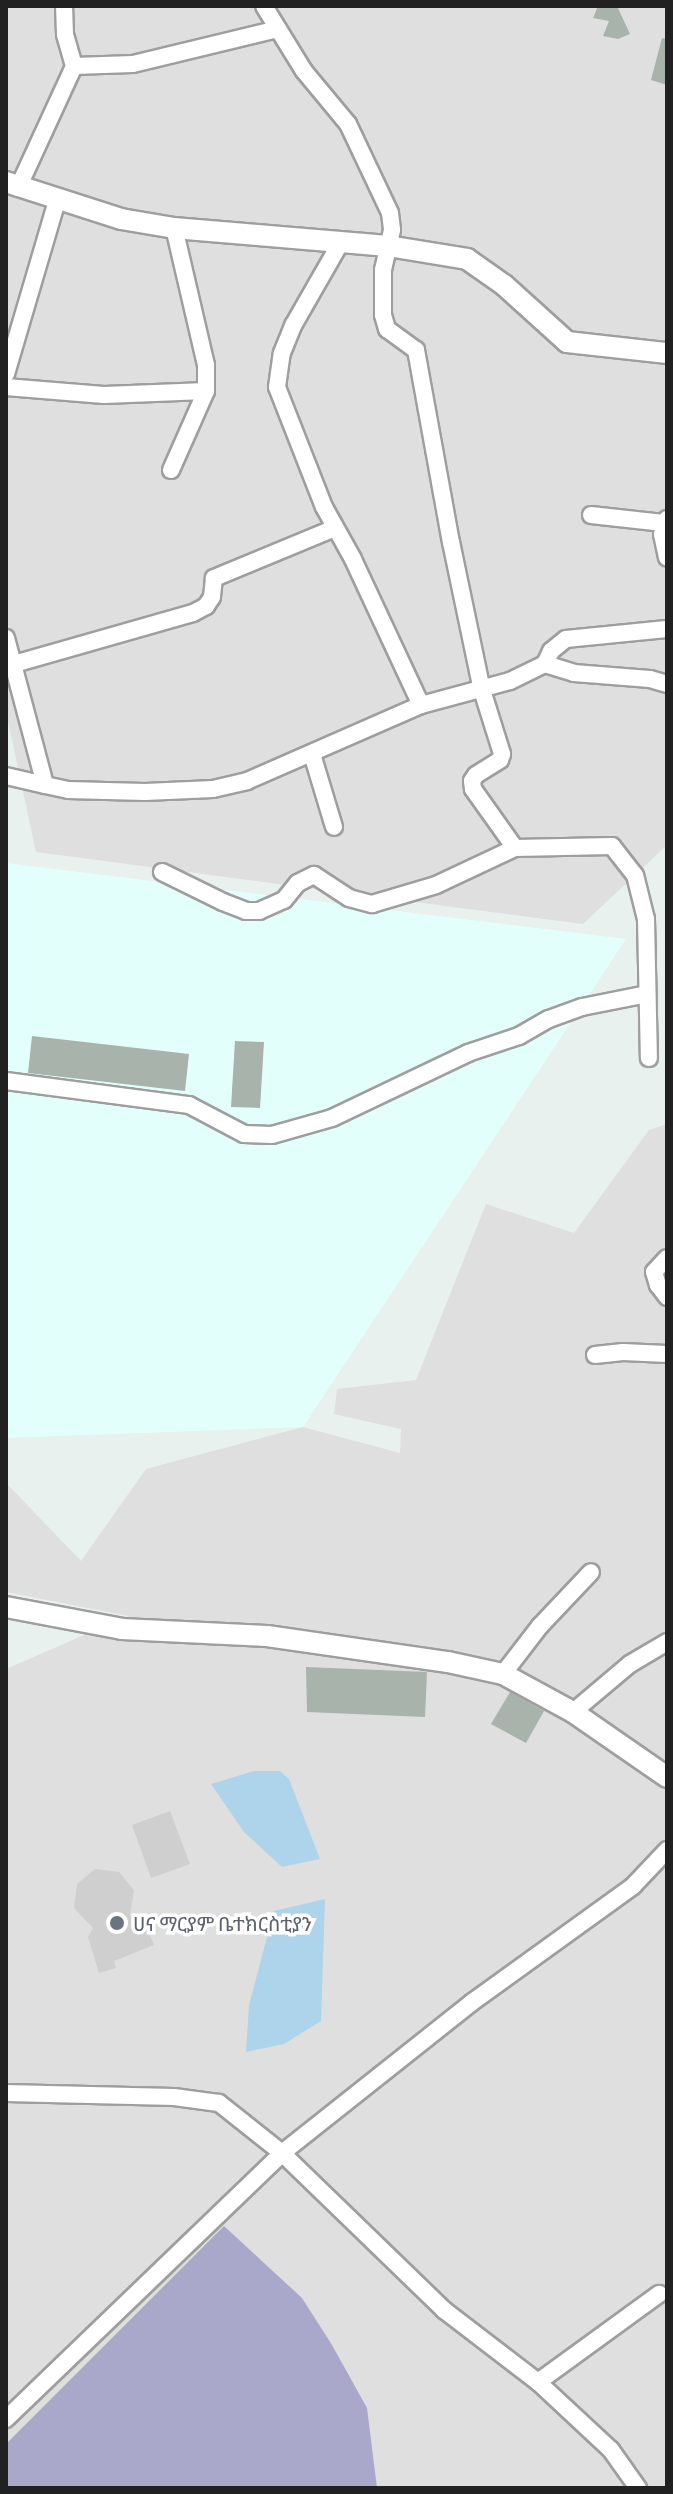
<!DOCTYPE html>
<meta charset="utf-8">
<style>
body{margin:0}
#map{position:relative;width:673px;height:2494px;overflow:hidden;background:#e8f1ed;font-family:Barlow,"Noto Sans Ethiopic",sans-serif}
div>[style]{position:absolute}
[style*='--x']{left:calc(var(--x)*1px);top:calc(var(--y)*1px);width:calc(var(--w)*1px);rotate:calc(var(--a)*1deg)}
.residential>*{inset:0;background:#dedfde}
.education>*{inset:0;background:#e3fffb}
.religious>*{inset:0;background:#cfcfcf}
.grass>*{inset:0;background:#aed4eb}
.cemetery>*{inset:0;background:#a9a8cb}
.building>*{inset:0;background:#a7b3ab}
.roads{filter:drop-shadow(2px 0 #9e9e9e) drop-shadow(-2px 0 #9e9e9e) drop-shadow(0 2px #9e9e9e) drop-shadow(0 -2px #9e9e9e)}
.minor>*{height:16px;margin:-8px;padding:0 8px;transform-origin:8px;border-radius:8px;background:#fff}
.tertiary>*{height:20px;margin:-10px;padding:0 10px;transform-origin:10px;border-radius:10px;background:#fff}
.dots>*{width:22px;height:22px;translate:-50% -50%;box-sizing:border-box;border:4px solid #fff;border-radius:50%}
span{translate:-50% -50%;white-space:nowrap;text-align:center;line-height:1.15;-webkit-text-stroke:7px #fff;paint-order:stroke}
.worship-label{font-size:20px;color:#5b616d}
.left{translate:0 -50%;text-align:left}
.frame{position:absolute;inset:0;border:8px solid #212121;pointer-events:none}
</style>
<div id="map">
<div class="residential">
<div style="clip-path:polygon(6px 6px,667px 6px,667px 845px,583px 924px,36px 852px,6px 712px)"></div>
<div style="clip-path:polygon(667px 1124px,667px 2488px,6px 2488px,6px 1669px,128px 1616px,6px 1592px,6px 1483px,81px 1561px,146px 1469px,303px 1427px,400px 1453px,401px 1429px,334px 1414px,337px 1389px,416px 1380px,486px 1204px,574px 1233px,649px 1130px)"></div>
</div>
<div class="education">
<div style="clip-path:polygon(6px 863px,626px 939px,303px 1427px,6px 1438px)"></div>
</div>
<div class="religious">
<div style="clip-path:polygon(170px 1811px,190px 1864px,151px 1878px,132px 1825px)"></div>
<div style="clip-path:polygon(95px 1869px,119px 1872px,134px 1890px,130px 1915px,143px 1918px,154px 1945px,114px 1961px,116px 1968px,99px 1973px,88px 1937px,93px 1928px,74px 1908px,77px 1884px)"></div>
</div>
<div class="grass">
<div style="clip-path:polygon(254px 1771px,280px 1771px,289px 1779px,320px 1859px,282px 1867px,244px 1832px,211px 1784px)"></div>
<div style="clip-path:polygon(325px 1899px,321px 2021px,284px 2044px,246px 2052px,249px 2005px,274px 1911px)"></div>
</div>
<div class="cemetery">
<div style="clip-path:polygon(224px 2226px,302px 2298px,332px 2345px,367px 2408px,377px 2488px,6px 2488px,6px 2444px)"></div>
</div>
<div class="building">
<div style="clip-path:polygon(598px 6px,617px 6px,630px 34px,618px 39px,603px 36px,609px 21px,593px 18px)"></div>
<div style="clip-path:polygon(662px 38px,667px 39px,667px 85px,651px 80px)"></div>
<div style="clip-path:polygon(32px 1036px,189px 1054px,185px 1091px,28px 1073px)"></div>
<div style="clip-path:polygon(235px 1041px,264px 1042px,260px 1108px,231px 1107px)"></div>
<div style="clip-path:polygon(306px 1667px,427px 1672px,425px 1717px,307px 1712px)"></div>
<div style="clip-path:polygon(510px 1692px,544px 1711px,526px 1743px,491px 1724px)"></div>
</div>
<div class="roads">
<div class="minor">
<div style="--x:264;--y:6;--w:76;--a:58.4"></div>
<div style="--x:304;--y:71;--w:69;--a:50.3"></div>
<div style="--x:348;--y:124;--w:98;--a:64.7"></div>
<div style="--x:390;--y:213;--w:17;--a:83"></div>
<div style="--x:392;--y:230;--w:41;--a:102.7"></div>
<div style="--x:383;--y:270;--w:45;--a:90"></div>
<div style="--x:383;--y:315;--w:15;--a:74"></div>
<div style="--x:387;--y:329;--w:36;--a:36"></div>
<div style="--x:416;--y:350;--w:195;--a:79.7"></div>
<div style="--x:451;--y:542;--w:151;--a:78.2"></div>
<div style="--x:482;--y:690;--w:67;--a:72.6"></div>
<div style="--x:502;--y:754;--w:6;--a:108"></div>
<div style="--x:500;--y:760;--w:28;--a:148"></div>
<div style="--x:476;--y:775;--w:7;--a:124"></div>
<div style="--x:472;--y:781;--w:8;--a:83"></div>
<div style="--x:473;--y:789;--w:72;--a:54.6"></div>
<div style="--x:74;--y:66;--w:59;--a:-1.9"></div>
<div style="--x:133;--y:64;--w:149;--a:-13.6"></div>
<div style="--x:18;--y:188;--w:134;--a:-65.3"></div>
<div style="--x:74;--y:66;--w:33;--a:-106"></div>
<div style="--x:65;--y:34;--w:28;--a:-92"></div>
<div style="--x:6;--y:374;--w:180;--a:-73.6"></div>
<div style="--x:6;--y:387;--w:98;--a:4.7"></div>
<div style="--x:104;--y:395;--w:102;--a:-2.2"></div>
<div style="--x:171;--y:470;--w:86;--a:-66.1"></div>
<div style="--x:206;--y:391;--w:26;--a:-90"></div>
<div style="--x:206;--y:365;--w:141;--a:-103.1"></div>
<div style="--x:591;--y:515;--w:73;--a:6.3"></div>
<div style="--x:667;--y:519;--w:16;--a:108"></div>
<div style="--x:662;--y:534;--w:24;--a:78"></div>
<div style="--x:6;--y:638;--w:152;--a:75.1"></div>
<div style="--x:45;--y:785;--w:24;--a:12"></div>
<div style="--x:68;--y:790;--w:77;--a:1.5"></div>
<div style="--x:145;--y:792;--w:68;--a:-2.5"></div>
<div style="--x:213;--y:789;--w:35;--a:-13"></div>
<div style="--x:247;--y:781;--w:190;--a:-23.6"></div>
<div style="--x:421;--y:705;--w:161;--a:-115"></div>
<div style="--x:353;--y:559;--w:60;--a:-119.1"></div>
<div style="--x:324;--y:507;--w:129;--a:-111.4"></div>
<div style="--x:277;--y:387;--w:34;--a:-82"></div>
<div style="--x:282;--y:353;--w:31;--a:-68"></div>
<div style="--x:294;--y:324;--w:95;--a:-60.2"></div>
<div style="--x:14;--y:664;--w:186;--a:-15.9"></div>
<div style="--x:193;--y:613;--w:15;--a:-28"></div>
<div style="--x:206;--y:606;--w:11;--a:-56"></div>
<div style="--x:212;--y:597;--w:19;--a:-84"></div>
<div style="--x:214;--y:578;--w:131;--a:-22.5"></div>
<div style="--x:545;--y:664;--w:14;--a:-65"></div>
<div style="--x:551;--y:651;--w:19;--a:-39"></div>
<div style="--x:566;--y:639;--w:101;--a:-5.7"></div>
<div style="--x:421;--y:705;--w:92;--a:-15.1"></div>
<div style="--x:510;--y:681;--w:39;--a:-26"></div>
<div style="--x:545;--y:664;--w:30;--a:17"></div>
<div style="--x:574;--y:673;--w:76;--a:4.5"></div>
<div style="--x:650;--y:679;--w:18;--a:16"></div>
<div style="--x:312;--y:754;--w:76;--a:73.2"></div>
<div style="--x:6;--y:776;--w:40;--a:13"></div>
<div style="--x:162;--y:872;--w:68;--a:26.2"></div>
<div style="--x:223;--y:902;--w:25;--a:21"></div>
<div style="--x:246;--y:911;--w:13;--a:0"></div>
<div style="--x:259;--y:911;--w:27;--a:-24"></div>
<div style="--x:284;--y:900;--w:22;--a:-51"></div>
<div style="--x:298;--y:883;--w:18;--a:-27"></div>
<div style="--x:314;--y:875;--w:42;--a:33.3"></div>
<div style="--x:349;--y:898;--w:24;--a:15"></div>
<div style="--x:372;--y:904;--w:67;--a:-16.5"></div>
<div style="--x:436;--y:885;--w:87;--a:-25.1"></div>
<div style="--x:515;--y:848;--w:97;--a:-1.2"></div>
<div style="--x:612;--y:846;--w:37;--a:52"></div>
<div style="--x:635;--y:875;--w:45;--a:76"></div>
<div style="--x:646;--y:919;--w:139;--a:88.8"></div>
<div style="--x:6;--y:1081;--w:185;--a:7.5"></div>
<div style="--x:189;--y:1105;--w:62;--a:27.8"></div>
<div style="--x:244;--y:1134;--w:28;--a:2"></div>
<div style="--x:272;--y:1135;--w:62;--a:-15.8"></div>
<div style="--x:332;--y:1118;--w:151;--a:-25.5"></div>
<div style="--x:468;--y:1053;--w:54;--a:-18.4"></div>
<div style="--x:519;--y:1036;--w:34;--a:-30"></div>
<div style="--x:549;--y:1019;--w:35;--a:-20"></div>
<div style="--x:582;--y:1007;--w:66;--a:-11.3"></div>
<div style="--x:667;--y:1258;--w:19;--a:133"></div>
<div style="--x:654;--y:1272;--w:14;--a:73"></div>
<div style="--x:658;--y:1285;--w:15;--a:53"></div>
<div style="--x:595;--y:1355;--w:28;--a:-6"></div>
<div style="--x:623;--y:1352;--w:44;--a:2.6"></div>
<div style="--x:503;--y:1674;--w:61;--a:-52.4"></div>
<div style="--x:540;--y:1626;--w:74;--a:-46.6"></div>
<div style="--x:573;--y:1712;--w:75;--a:-40.1"></div>
<div style="--x:630;--y:1664;--w:43;--a:-30.7"></div>
<div style="--x:6;--y:2093;--w:168;--a:1.4"></div>
<div style="--x:174;--y:2097;--w:45;--a:7.6"></div>
<div style="--x:219;--y:2103;--w:80;--a:38.4"></div>
<div style="--x:282;--y:2153;--w:226;--a:44.1"></div>
<div style="--x:444;--y:2310;--w:118;--a:37.5"></div>
<div style="--x:538;--y:2382;--w:100;--a:43"></div>
<div style="--x:611;--y:2450;--w:47;--a:54.6"></div>
<div style="--x:538;--y:2382;--w:150;--a:-36"></div>
<div style="--x:6;--y:2419;--w:383;--a:-43.9"></div>
<div style="--x:282;--y:2153;--w:241;--a:-38.4"></div>
<div style="--x:471;--y:2003;--w:200;--a:-35.8"></div>
<div style="--x:633;--y:1886;--w:50;--a:-46.6"></div>
</div>
<div class="tertiary">
<div style="--x:6;--y:182;--w:121;--a:17.8"></div>
<div style="--x:121;--y:219;--w:54;--a:9.6"></div>
<div style="--x:174;--y:228;--w:215;--a:4.8"></div>
<div style="--x:388;--y:246;--w:80;--a:9.3"></div>
<div style="--x:467;--y:259;--w:45;--a:35.1"></div>
<div style="--x:504;--y:285;--w:85;--a:42.1"></div>
<div style="--x:567;--y:342;--w:101;--a:6.3"></div>
<div style="--x:6;--y:1607;--w:118;--a:10.7"></div>
<div style="--x:122;--y:1629;--w:145;--a:2.8"></div>
<div style="--x:267;--y:1636;--w:183;--a:8.2"></div>
<div style="--x:448;--y:1662;--w:56;--a:12.3"></div>
<div style="--x:503;--y:1674;--w:80;--a:28.5"></div>
<div style="--x:573;--y:1712;--w:114;--a:34.7"></div>
</div>
</div>
<div class="dots">
<div style="left:117px;top:1923px;background:#6b7280"></div>
</div>
<div class="worship-label">
<span class="left" style="left:133px;top:1923px">ሀና ማርያም ቤተክርስቲያን</span>
</div>
<div class="frame"></div>
</div>
